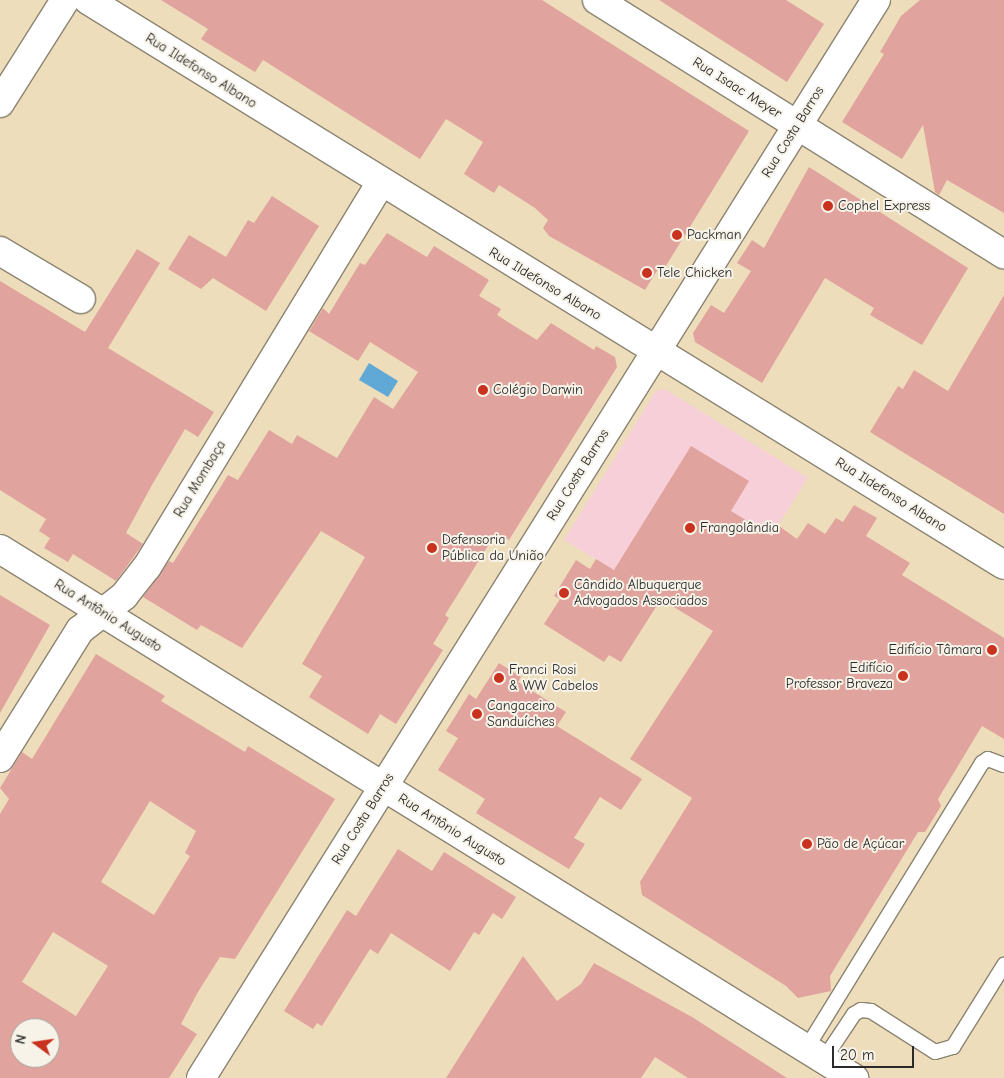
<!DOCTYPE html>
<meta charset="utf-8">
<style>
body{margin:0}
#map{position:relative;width:1004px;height:1078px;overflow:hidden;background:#eeddba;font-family:"Comic Neue",sans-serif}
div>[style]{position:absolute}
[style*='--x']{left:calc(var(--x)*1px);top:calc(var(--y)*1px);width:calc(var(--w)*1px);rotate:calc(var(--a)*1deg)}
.built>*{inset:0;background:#f6cfd8}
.water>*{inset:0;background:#60a9d7}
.building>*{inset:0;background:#e1a39d}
.roads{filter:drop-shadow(1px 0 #8c8472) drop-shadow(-1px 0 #8c8472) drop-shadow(0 1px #8c8472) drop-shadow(0 -1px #8c8472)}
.lane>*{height:14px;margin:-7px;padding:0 7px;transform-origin:7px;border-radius:7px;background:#fff}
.street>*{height:28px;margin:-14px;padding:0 14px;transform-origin:14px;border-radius:14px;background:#fff}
.secondary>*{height:28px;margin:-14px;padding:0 14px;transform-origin:14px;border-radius:14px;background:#fff}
.dots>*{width:14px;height:14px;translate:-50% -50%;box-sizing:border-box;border:2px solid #f7f3e8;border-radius:50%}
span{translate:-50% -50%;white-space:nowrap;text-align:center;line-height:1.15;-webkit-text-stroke:4px #f7f3e8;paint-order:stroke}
.street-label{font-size:14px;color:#2b2b2b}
.poi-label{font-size:14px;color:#2b2b2b}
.left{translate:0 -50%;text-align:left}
.right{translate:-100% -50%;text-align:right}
.north{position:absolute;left:10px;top:1018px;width:50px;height:50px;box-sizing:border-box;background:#f7f3e8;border:1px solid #a5a39c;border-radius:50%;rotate:284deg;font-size:14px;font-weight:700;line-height:20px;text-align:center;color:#2b2b2b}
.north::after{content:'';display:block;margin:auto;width:18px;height:22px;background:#c8321e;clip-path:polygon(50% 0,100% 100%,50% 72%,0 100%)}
.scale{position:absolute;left:832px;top:1046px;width:82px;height:22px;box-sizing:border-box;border:2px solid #2b2b2b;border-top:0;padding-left:6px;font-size:15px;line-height:18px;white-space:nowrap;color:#2b2b2b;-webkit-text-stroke:4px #f7f3e8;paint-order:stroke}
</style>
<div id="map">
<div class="built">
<div style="clip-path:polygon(665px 389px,808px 478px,711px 630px,564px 540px,656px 391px)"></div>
</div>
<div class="water">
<div style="clip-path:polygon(369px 363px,398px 381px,388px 397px,359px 380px)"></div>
</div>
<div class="building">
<div style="clip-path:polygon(161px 0,542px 0,749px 131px,664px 269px,660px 266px,645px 290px,549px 236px,543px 228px,548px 220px,535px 208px,499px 185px,494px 193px,464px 174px,483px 142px,446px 119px,420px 159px,263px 60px,255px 72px,222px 52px,201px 39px,208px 29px)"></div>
<div style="clip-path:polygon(659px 0,786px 0,824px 24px,787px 82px)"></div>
<div style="clip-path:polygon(920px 0,1004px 0,1004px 213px,947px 180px,939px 195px,935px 192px,923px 125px,902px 159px,842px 122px,884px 54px,880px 52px,901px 16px)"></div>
<div style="clip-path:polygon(809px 167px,968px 268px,922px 345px,870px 315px,874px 308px,825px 278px,762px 383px,695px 342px,693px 333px,711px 305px,724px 313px,751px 271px,737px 263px,752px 240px,764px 248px)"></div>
<div style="clip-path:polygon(272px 196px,319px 226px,266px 311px,213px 278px,201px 289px,168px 269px,189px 235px,226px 257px,248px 220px,254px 223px)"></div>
<div style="clip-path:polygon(387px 233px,427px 257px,434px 246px,489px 280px,479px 296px,501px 309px,497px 315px,537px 340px,551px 323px,594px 350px,596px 346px,615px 357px,617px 367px,509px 540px,496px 533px,445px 615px,449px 618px,433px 644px,443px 650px,396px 724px,380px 714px,368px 734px,309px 697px,322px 676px,302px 664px,365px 557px,321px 531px,242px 648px,201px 625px,197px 630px,143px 597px,169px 561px,173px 563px,228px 475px,238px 480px,269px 430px,292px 444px,297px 435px,337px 458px,374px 397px,393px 409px,418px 372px,370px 342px,358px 361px,309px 331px,323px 308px,329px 314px,360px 263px,365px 265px)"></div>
<div style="clip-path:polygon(137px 249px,160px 263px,108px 348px,214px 412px,198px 437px,185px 429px,152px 485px,126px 533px,143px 544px,116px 581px,73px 554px,68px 562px,44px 548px,50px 538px,39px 531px,46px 519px,0 490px,0 281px,85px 332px)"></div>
<div style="clip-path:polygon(1004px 295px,1004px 514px,870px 432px,898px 386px,903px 389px,914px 370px,948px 391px)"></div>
<div style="clip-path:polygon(691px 446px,749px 481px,731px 511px,772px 536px,779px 526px,797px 539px,808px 523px,825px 534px,836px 518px,843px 522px,854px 505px,877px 518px,866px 536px,910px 563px,902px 575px,1004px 638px,1004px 739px,982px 726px,938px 799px,941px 806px,925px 832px,918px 832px,830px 976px,831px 991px,798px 998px,786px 986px,642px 895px,640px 882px,692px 798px,630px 759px,713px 631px,661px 599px,621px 662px,609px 655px,604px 662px,544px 624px,560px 599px,554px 596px,576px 560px,590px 569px,596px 559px,614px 570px)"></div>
<div style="clip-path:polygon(0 595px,50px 625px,0 713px)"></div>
<div style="clip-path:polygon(evenodd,96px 654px,165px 696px,161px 701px,245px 752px,248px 746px,335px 799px,235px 959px,220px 957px,198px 992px,181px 1024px,197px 1034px,169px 1078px,0 1078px,0 814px,9px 799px,0 788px,22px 752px,32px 759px,96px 654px,150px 801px,196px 831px,185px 853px,190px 856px,154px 915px,101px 882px,150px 801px,96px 654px,53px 932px,108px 966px,76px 1016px,22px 982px,53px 932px,96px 654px,20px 1028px,50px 1028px,50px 1058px,20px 1058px,20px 1028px)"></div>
<div style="clip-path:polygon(499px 663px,521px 677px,518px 682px,566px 712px,557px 726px,642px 779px,621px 810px,600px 797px,574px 838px,585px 844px,569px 869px,476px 813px,485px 799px,438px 770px,458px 738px,446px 731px,469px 694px,476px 699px)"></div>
<div style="clip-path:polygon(398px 849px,432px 871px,444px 852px,516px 897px,502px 919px,493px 913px,479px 935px,474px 932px,450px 971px,391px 933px,378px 954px,370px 949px,322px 1026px,317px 1023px,313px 1029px,284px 1011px,347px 910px,356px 916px)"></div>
<div style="clip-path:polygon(523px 956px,557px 1001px,581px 984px,594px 963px,692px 1017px,787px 1078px,688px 1078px,655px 1057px,641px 1078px,446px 1078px)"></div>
</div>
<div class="roads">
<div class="lane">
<div style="--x:806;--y:1049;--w:336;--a:-58.4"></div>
<div style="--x:982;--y:763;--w:7;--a:-34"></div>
<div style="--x:988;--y:759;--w:17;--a:21"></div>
<div style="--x:824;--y:1059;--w:54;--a:-56.3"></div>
<div style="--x:854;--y:1014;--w:8;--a:-30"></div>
<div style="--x:861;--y:1010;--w:10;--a:6"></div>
<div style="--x:871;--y:1011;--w:76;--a:32.6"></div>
<div style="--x:935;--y:1052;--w:19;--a:-16"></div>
<div style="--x:953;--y:1047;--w:97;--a:-58.1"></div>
</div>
<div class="street">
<div style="--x:597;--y:0;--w:480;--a:32"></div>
<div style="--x:0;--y:251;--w:94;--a:30.7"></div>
<div style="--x:0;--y:758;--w:151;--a:-58"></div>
<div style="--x:80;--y:630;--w:56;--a:-37.7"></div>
<div style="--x:124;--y:596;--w:37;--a:-52"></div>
<div style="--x:147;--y:567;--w:448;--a:-58.7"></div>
</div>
<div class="secondary">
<div style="--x:88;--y:0;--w:1076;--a:31.67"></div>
<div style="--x:0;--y:103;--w:122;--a:-57.7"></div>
<div style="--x:0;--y:549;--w:1005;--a:31.78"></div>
<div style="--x:201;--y:1078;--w:1272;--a:-57.95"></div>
</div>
</div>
<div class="dots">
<div style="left:828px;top:206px;background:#c8321e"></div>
<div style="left:677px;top:235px;background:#c8321e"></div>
<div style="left:647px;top:273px;background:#c8321e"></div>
<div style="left:483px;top:390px;background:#c8321e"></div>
<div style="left:690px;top:528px;background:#c8321e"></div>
<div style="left:432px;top:548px;background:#c8321e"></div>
<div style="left:564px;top:593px;background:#c8321e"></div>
<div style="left:992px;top:650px;background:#c8321e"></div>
<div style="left:903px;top:676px;background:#c8321e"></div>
<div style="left:499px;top:678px;background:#c8321e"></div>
<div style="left:477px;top:714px;background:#c8321e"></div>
<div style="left:807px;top:844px;background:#c8321e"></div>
</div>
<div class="street-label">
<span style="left:201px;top:71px;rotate:32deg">Rua Ildefonso Albano</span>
<span style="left:737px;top:88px;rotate:32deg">Rua Isaac Meyer</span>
<span style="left:793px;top:132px;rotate:-58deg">Rua Costa Barros</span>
<span style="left:545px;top:284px;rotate:31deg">Rua Ildefonso Albano</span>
<span style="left:578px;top:475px;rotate:-58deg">Rua Costa Barros</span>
<span style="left:200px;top:479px;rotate:-59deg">Rua Mombaça</span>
<span style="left:891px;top:495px;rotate:32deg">Rua Ildefonso Albano</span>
<span style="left:108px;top:616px;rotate:32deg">Rua Antônio Augusto</span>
<span style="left:363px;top:819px;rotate:-58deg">Rua Costa Barros</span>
<span style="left:452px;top:830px;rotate:32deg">Rua Antônio Augusto</span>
</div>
<div class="poi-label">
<span class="left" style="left:838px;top:206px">Cophel Express</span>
<span class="left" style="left:687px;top:235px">Packman</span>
<span class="left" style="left:657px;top:273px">Tele Chicken</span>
<span class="left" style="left:493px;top:390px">Colégio Darwin</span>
<span class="left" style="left:700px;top:528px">Frangolândia</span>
<span class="left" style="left:442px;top:548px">Defensoria<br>Pública da União</span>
<span class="left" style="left:574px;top:593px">Cândido Albuquerque<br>Advogados Associados</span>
<span class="right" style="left:982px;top:650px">Edifício Tâmara</span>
<span class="right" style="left:893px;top:676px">Edifício<br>Professor Braveza</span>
<span class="left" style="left:509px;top:678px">Franci Rosi<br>&amp; WW Cabelos</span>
<span class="left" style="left:487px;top:714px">Cangaceiro<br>Sanduíches</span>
<span class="left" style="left:817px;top:844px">Pão de Açúcar</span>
</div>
<div class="north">N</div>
<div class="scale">20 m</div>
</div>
